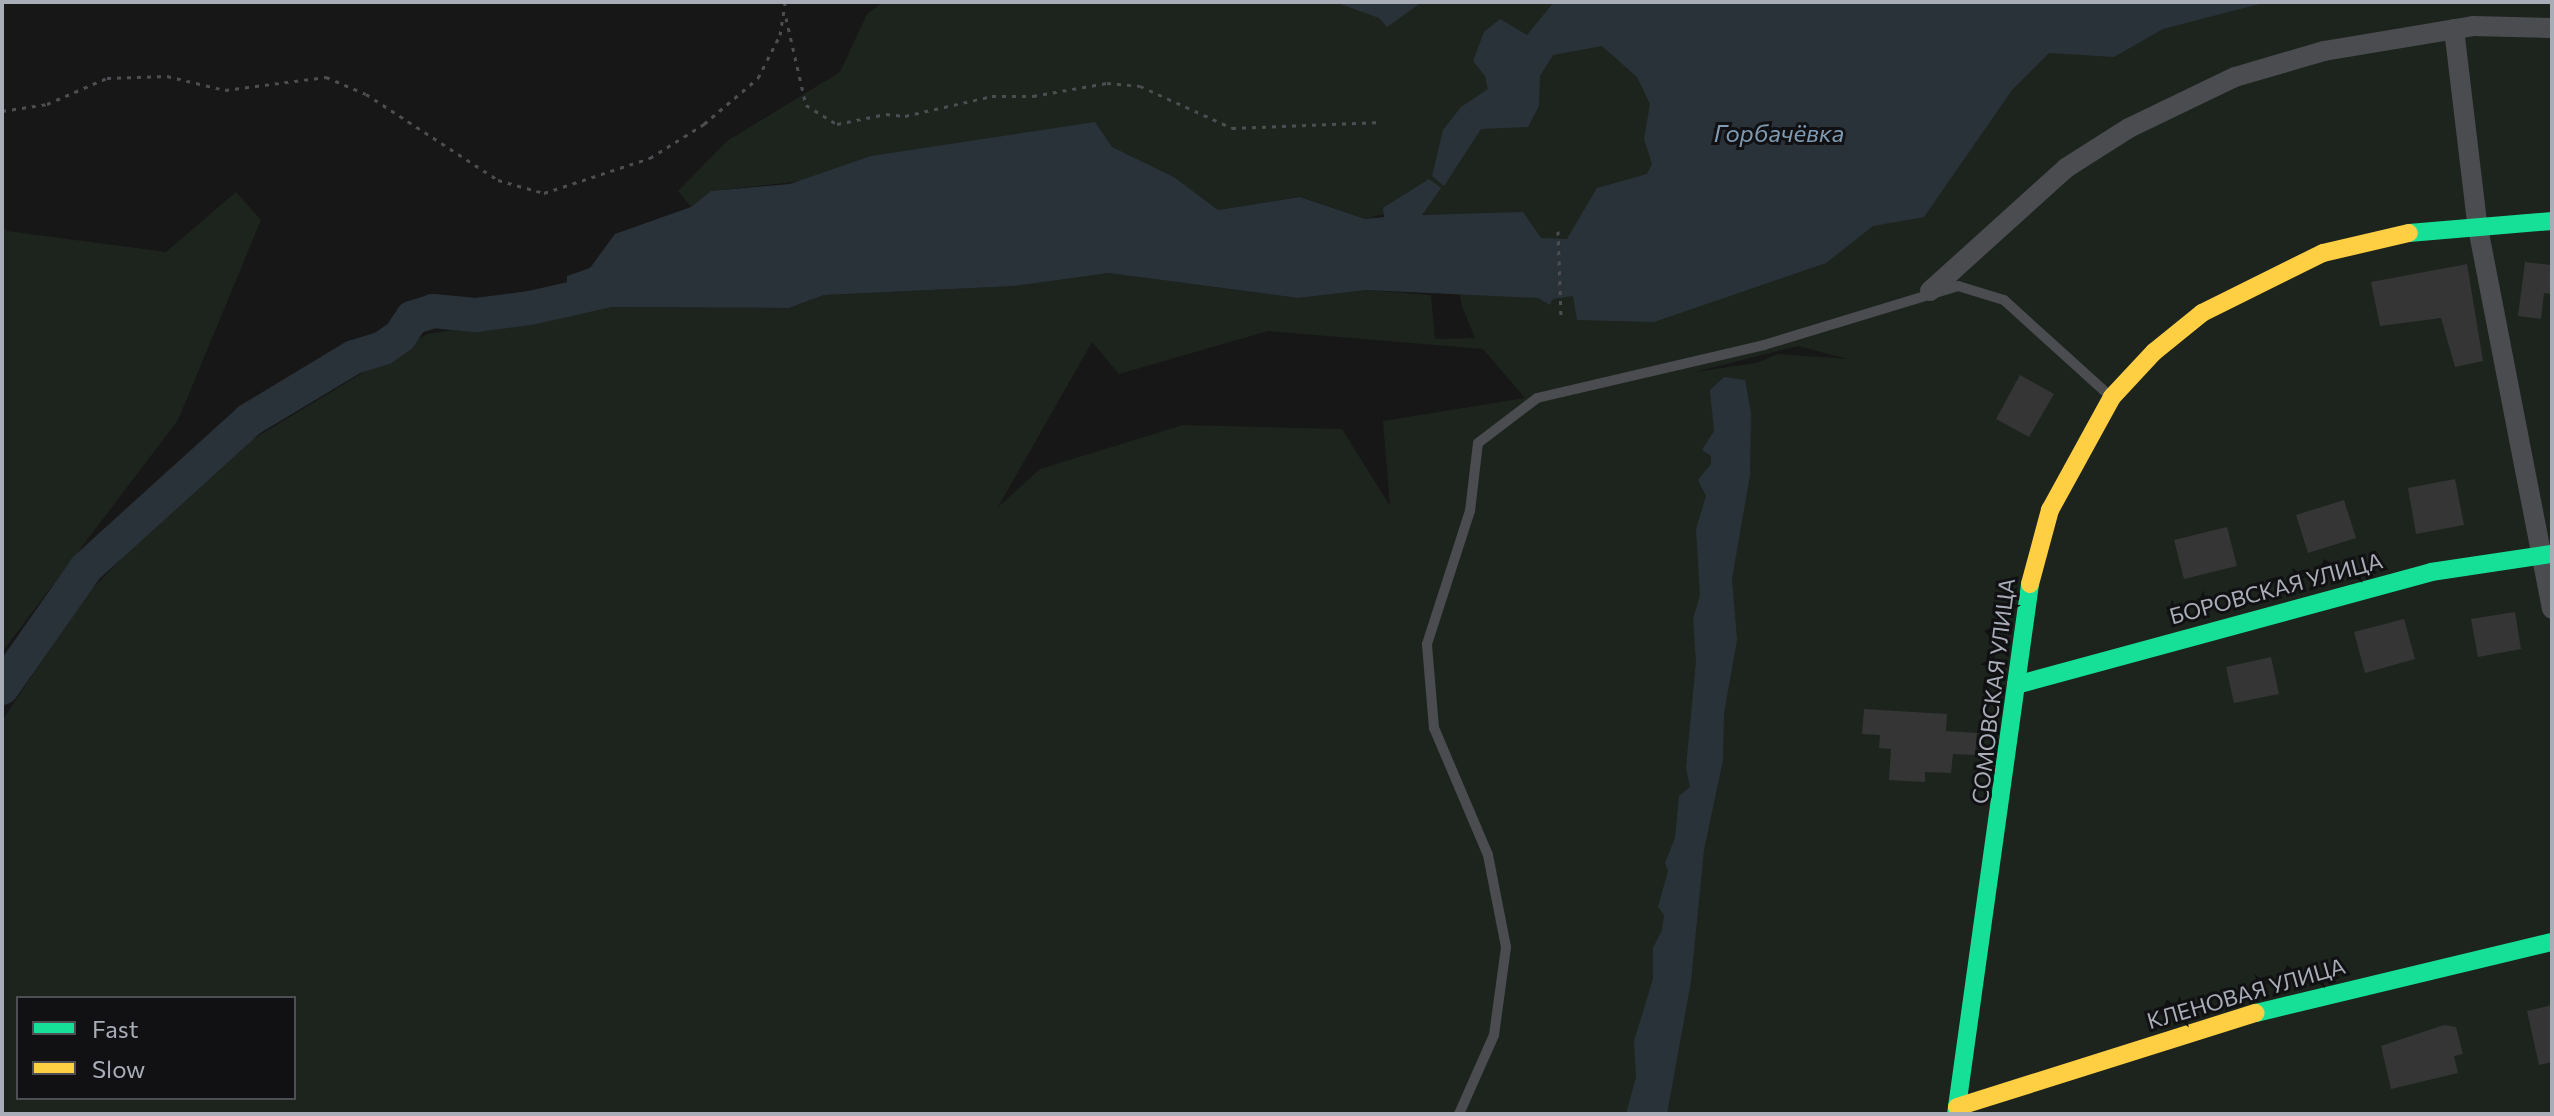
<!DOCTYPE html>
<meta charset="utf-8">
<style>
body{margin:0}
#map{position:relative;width:2554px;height:1116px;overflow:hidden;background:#171717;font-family:Commissioner,sans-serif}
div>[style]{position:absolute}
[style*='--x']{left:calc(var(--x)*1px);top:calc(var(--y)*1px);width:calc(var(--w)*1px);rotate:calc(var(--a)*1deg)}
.green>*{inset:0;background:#1d241e}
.water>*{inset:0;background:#2a3239}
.river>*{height:34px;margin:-17px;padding:0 17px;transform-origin:17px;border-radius:17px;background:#2a3239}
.building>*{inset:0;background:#353536}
.path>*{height:3px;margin-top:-1.5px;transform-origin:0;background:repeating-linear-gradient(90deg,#4d4e52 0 4px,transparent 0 10px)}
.lane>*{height:10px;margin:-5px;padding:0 5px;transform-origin:5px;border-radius:5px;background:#4b4c50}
.street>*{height:20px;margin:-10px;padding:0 10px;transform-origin:10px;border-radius:10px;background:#4b4c50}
.fast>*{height:18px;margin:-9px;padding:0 9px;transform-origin:9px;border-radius:9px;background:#16e098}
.slow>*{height:18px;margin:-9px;padding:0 9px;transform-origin:9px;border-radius:9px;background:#ffcf43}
span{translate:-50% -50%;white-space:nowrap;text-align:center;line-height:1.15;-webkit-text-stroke:6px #111113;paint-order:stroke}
.street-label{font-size:22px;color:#a8adb8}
.water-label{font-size:24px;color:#7f9bb3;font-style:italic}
.frame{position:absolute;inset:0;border:4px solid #a8adb8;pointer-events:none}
.legend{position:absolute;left:16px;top:996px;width:280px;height:104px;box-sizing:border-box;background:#111113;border:2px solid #4d4f55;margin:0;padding:10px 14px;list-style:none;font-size:24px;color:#a8adb8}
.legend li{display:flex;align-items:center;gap:16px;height:40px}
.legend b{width:40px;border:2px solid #4d4f55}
</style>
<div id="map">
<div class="green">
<div style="clip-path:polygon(evenodd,883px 2px,2552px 2px,2552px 1114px,2px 1114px,2px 721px,85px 596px,217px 461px,427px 334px,603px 307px,789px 308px,824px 295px,1015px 286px,1109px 273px,1298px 298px,1366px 290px,1431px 295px,1435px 339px,1475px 338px,1462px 306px,1445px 215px,1384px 214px,1365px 219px,1300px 197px,1218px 210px,1174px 177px,1112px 147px,711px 191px,691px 207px,678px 191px,727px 141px,840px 72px,867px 14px,883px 2px,1268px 331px,1483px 349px,1525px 398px,1383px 421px,1390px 506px,1342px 429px,1183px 425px,1040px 469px,998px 507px,1092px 342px,1119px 374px,1268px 331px,883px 2px,1798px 346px,1848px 359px,1778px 354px,1756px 363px,1694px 372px,1798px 346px,883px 2px,18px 998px,294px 998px,294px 1098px,18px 1098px,18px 998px)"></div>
<div style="clip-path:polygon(236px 192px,261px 220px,178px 420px,2px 652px,2px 225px,7px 231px,166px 252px)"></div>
</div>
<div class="water">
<div style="clip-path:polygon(1335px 2px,1422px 2px,1387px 27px,1379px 18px)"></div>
<div style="clip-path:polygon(1554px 2px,2267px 2px,2163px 29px,2114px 57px,2049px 53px,2012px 90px,1924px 217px,1873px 226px,1826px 263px,1654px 322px,1577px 320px,1573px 296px,1553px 299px,1550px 305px,1538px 298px,1366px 290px,1298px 298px,1109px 273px,1015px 286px,824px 295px,789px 308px,603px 307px,566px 312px,567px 276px,590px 268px,615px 234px,691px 207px,711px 191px,790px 184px,871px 156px,1095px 122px,1112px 147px,1174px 177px,1218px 210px,1300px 197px,1365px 219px,1384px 217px,1383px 208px,1429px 179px,1441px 188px,1422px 215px,1523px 212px,1541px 238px,1567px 239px,1597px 188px,1647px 174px,1652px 164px,1644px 139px,1650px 104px,1637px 77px,1602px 46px,1553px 55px,1540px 76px,1539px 106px,1528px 127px,1481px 129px,1444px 186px,1432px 176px,1443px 130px,1461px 107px,1488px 89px,1485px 76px,1473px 61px,1484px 32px,1500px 19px,1527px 35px)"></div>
<div style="clip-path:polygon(1724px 377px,1745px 380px,1751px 413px,1750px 475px,1732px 579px,1737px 640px,1724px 713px,1723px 760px,1704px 850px,1691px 981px,1667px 1114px,1626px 1114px,1636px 1077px,1634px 1041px,1653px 979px,1653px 948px,1662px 930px,1664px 915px,1658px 907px,1668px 871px,1665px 863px,1675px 838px,1679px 796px,1690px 787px,1686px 768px,1696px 661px,1693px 619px,1700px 595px,1696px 529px,1706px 496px,1698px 480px,1711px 464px,1711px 456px,1702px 450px,1714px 431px,1710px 390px)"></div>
</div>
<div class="river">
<div style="--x:2;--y:688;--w:146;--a:-55"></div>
<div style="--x:86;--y:568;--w:220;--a:-42.2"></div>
<div style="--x:249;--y:420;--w:122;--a:-31"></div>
<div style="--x:354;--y:357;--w:30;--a:-17"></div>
<div style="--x:383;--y:348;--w:21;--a:-35"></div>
<div style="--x:400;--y:336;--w:22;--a:-56"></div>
<div style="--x:412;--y:318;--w:22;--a:-18"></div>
<div style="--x:433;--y:311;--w:42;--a:5.4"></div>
<div style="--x:475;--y:315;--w:55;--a:-7.3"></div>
<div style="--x:530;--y:308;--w:81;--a:-12.8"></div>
</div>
<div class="building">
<div style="clip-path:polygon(2525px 262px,2552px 265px,2552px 294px,2544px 293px,2541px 319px,2518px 316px)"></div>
<div style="clip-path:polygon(2467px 264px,2483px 361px,2455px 367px,2441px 318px,2380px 326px,2371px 282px)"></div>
<div style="clip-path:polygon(2020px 375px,2054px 394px,2029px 437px,1996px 419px)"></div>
<div style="clip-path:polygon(2455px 479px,2464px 525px,2416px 534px,2408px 488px)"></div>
<div style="clip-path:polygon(2344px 500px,2356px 538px,2308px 553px,2296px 515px)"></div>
<div style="clip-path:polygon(2227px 527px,2237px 566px,2184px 579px,2174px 540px)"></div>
<div style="clip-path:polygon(2515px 612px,2521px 649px,2478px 657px,2471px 619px)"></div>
<div style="clip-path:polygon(2404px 619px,2415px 659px,2365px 673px,2354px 632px)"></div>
<div style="clip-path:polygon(2271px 657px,2279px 694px,2234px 703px,2226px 667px)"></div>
<div style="clip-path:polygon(1864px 709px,1947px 714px,1946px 731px,1977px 733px,1975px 755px,1953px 754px,1951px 773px,1925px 772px,1925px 782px,1889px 780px,1891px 749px,1879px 748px,1880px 735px,1862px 734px)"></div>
<div style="clip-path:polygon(2552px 1005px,2552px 1062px,2539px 1065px,2527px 1011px)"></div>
<div style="clip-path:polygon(2444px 1025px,2456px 1027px,2463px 1054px,2454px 1056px,2458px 1073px,2391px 1089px,2381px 1046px)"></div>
</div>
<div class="path">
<div style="--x:786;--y:18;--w:89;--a:77.1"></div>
<div style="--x:806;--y:105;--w:36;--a:32"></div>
<div style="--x:837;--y:124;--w:50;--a:-11.5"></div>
<div style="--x:886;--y:114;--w:19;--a:6"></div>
<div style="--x:905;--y:116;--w:89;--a:-12.9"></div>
<div style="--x:992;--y:96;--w:41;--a:0"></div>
<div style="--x:1033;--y:96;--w:75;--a:-10"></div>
<div style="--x:1107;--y:83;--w:33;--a:5"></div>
<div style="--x:1140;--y:86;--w:101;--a:24.5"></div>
<div style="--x:1232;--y:128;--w:150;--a:-2.3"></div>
<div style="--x:2;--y:111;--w:46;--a:-8.8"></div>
<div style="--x:47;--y:104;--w:65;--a:-23.4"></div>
<div style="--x:107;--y:78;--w:60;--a:-1.9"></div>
<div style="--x:167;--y:76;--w:60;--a:13.6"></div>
<div style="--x:225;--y:90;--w:102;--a:-7.3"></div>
<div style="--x:326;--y:77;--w:43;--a:23"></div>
<div style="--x:366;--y:94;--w:158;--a:33.1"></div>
<div style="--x:498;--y:180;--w:48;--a:15.8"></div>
<div style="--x:544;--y:193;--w:112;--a:-18.3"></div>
<div style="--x:650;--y:158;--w:64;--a:-32.2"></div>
<div style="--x:704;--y:124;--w:71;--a:-40.4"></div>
<div style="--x:758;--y:78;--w:48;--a:-62.9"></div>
<div style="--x:780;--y:35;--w:33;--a:-81"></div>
<div style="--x:1558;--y:231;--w:84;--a:88"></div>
</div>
<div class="lane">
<div style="--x:1459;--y:1114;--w:86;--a:-66.1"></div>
<div style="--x:1494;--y:1035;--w:89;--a:-82.2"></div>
<div style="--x:1506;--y:947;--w:94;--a:-101.1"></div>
<div style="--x:1488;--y:855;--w:138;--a:-113"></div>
<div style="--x:1434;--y:728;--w:84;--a:-94.8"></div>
<div style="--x:1427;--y:644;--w:140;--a:-72.1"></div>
<div style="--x:1470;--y:511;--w:68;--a:-83.3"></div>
<div style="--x:1478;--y:443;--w:74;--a:-37.3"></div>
<div style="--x:1537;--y:398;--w:233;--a:-13.1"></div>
<div style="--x:1764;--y:345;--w:203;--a:-16.9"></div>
<div style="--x:1958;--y:286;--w:48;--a:16.9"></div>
<div style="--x:2004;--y:300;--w:143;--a:42.2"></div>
</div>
<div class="street">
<div style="--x:2454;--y:29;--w:195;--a:83.2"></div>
<div style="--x:2477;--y:223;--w:393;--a:79"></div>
<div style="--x:1930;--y:291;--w:183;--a:-42.1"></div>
<div style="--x:2066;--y:168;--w:75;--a:-32.4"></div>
<div style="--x:2129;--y:128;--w:118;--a:-25.7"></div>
<div style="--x:2235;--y:77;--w:93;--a:-16.3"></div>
<div style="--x:2324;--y:51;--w:151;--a:-9.5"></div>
<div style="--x:2473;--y:26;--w:79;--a:1.5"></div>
</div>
<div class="fast">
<div style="--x:2409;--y:233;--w:144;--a:-4.8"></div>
<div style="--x:2016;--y:685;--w:430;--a:-15.2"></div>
<div style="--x:2431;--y:572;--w:122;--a:-8.5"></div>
<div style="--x:2256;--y:1013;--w:304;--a:-13.5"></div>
<div style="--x:1956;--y:1114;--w:535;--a:-82.05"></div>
</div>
<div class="slow">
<div style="--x:2030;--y:584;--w:77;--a:-74.9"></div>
<div style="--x:2050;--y:510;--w:129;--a:-61.2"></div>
<div style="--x:2112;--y:397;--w:62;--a:-47"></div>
<div style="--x:2154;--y:352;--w:62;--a:-39.1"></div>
<div style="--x:2202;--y:313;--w:135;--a:-26.4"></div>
<div style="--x:2323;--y:253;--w:88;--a:-13.1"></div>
<div style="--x:1957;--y:1107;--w:313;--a:-17.5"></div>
</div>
<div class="street-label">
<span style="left:2276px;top:588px;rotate:-15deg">БОРОВСКАЯ УЛИЦА</span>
<span style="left:1993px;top:691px;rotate:-83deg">СОМОВСКАЯ УЛИЦА</span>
<span style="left:2246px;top:993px;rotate:-16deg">КЛЕНОВАЯ УЛИЦА</span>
</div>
<div class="water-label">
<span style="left:1779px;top:133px">Горбачёвка</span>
</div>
<div class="frame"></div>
<ul class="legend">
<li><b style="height:10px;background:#16e098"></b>Fast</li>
<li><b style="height:10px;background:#ffcf43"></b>Slow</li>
</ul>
</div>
